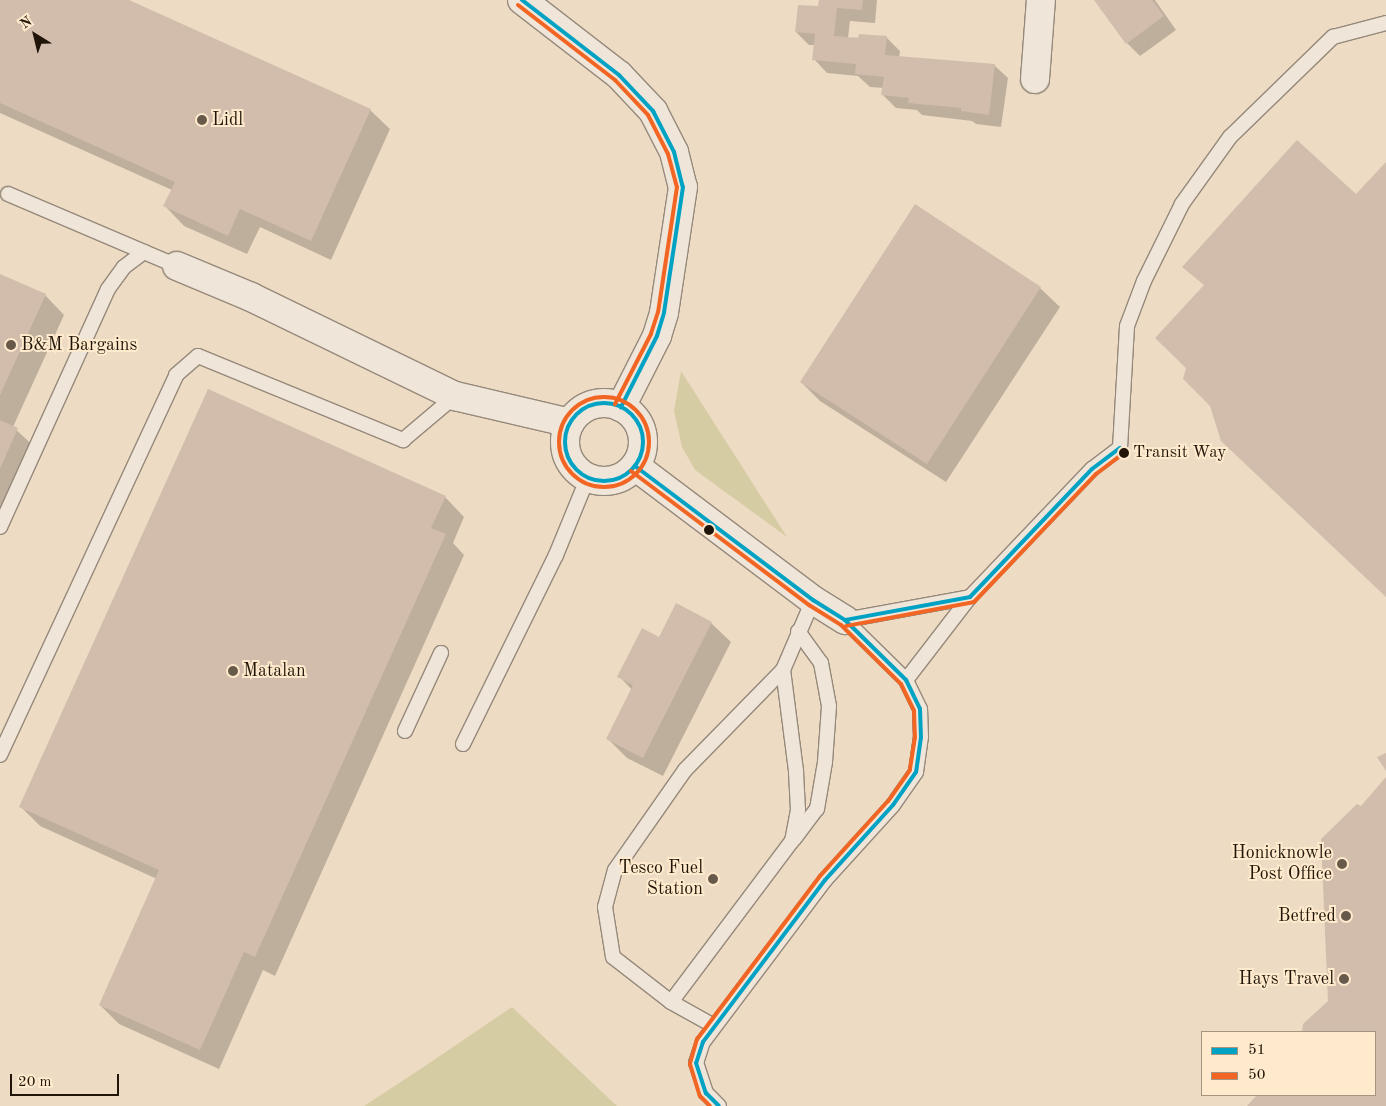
<!DOCTYPE html>
<style>
body{margin:0}
#map{position:relative;width:1386px;height:1106px;overflow:hidden;background:#eedbc4;font-family:"Old Standard TT",serif}
div>[style]{position:absolute}
[style*='--x']{left:calc(var(--x)*1px);top:calc(var(--y)*1px);width:calc(var(--w)*1px);rotate:calc(var(--a)*1deg)}
.green>*{inset:0;background:#d6cca4}
.shadow>*{inset:0;background:#0003}
.building>*{inset:0;background:#d2bcac}
.roads{filter:drop-shadow(1px 0 #95897a) drop-shadow(-1px 0 #95897a) drop-shadow(0 1px #95897a) drop-shadow(0 -1px #95897a)}
.lane>*{height:14px;margin:-7px;padding:0 7px;transform-origin:7px;border-radius:7px;background:#efe5d9}
.street>*{height:28px;margin:-14px;padding:0 14px;transform-origin:14px;border-radius:14px;background:#efe5d9}
.street>.ring{margin:-14px;padding:0;box-sizing:content-box;background:none;border:28px solid #efe5d9;border-radius:50%}
.bus-1>*{height:4px;margin:-2px;padding:0 2px;transform-origin:2px;border-radius:2px;background:#02a2c4}
.bus-1>.ring{margin:-2px;padding:0;box-sizing:content-box;background:none;border:4px solid #02a2c4;border-radius:50%}
.bus-2>*{height:4px;margin:-2px;padding:0 2px;transform-origin:2px;border-radius:2px;background:#f26522}
.bus-2>.ring{margin:-2px;padding:0;box-sizing:content-box;background:none;border:4px solid #f26522;border-radius:50%}
.dots>*{width:14px;height:14px;translate:-50% -50%;box-sizing:border-box;border:2px solid #ffeacd;border-radius:50%}
span{translate:-50% -50%;white-space:nowrap;text-align:center;line-height:1.15;-webkit-text-stroke:4px #ffeacd;paint-order:stroke}
.bus-label{font-size:17px;color:#201508}
.left{translate:0 -50%;text-align:left}
.poi-label{font-size:18px;color:#201508}
.right{translate:-100% -50%;text-align:right}
.legend{position:absolute;left:1201px;top:1031px;width:175px;height:65px;box-sizing:border-box;background:#ffeacd;border:1px solid #a6957e;margin:0;padding:6px 9px;list-style:none;font-size:15px;color:#201508}
.legend li{display:flex;align-items:center;gap:10px;height:25px}
.legend b{width:25px;border:1px solid #a6957e}
.north{position:absolute;left:10px;top:10px;width:50px;height:50px;-webkit-text-stroke:4px #ffeacd;paint-order:stroke;rotate:324deg;font-size:14px;font-weight:700;line-height:20px;text-align:center;color:#201508}
.north::after{content:'';display:block;margin:auto;width:18px;height:22px;background:#201508;clip-path:polygon(50% 0,100% 100%,50% 72%,0 100%)}
.scale{position:absolute;left:10px;top:1074px;width:109px;height:22px;box-sizing:border-box;border:2px solid #201508;border-top:0;padding-left:6px;font-size:15px;line-height:18px;white-space:nowrap;color:#201508;-webkit-text-stroke:4px #ffeacd;paint-order:stroke}
</style>
<div id="map">
<div class="green">
<div style="clip-path:polygon(681px 371px,787px 537px,695px 470px,682px 447px,674px 411px)"></div>
<div style="clip-path:polygon(512px 1007px,617px 1106px,364px 1106px,422px 1068px)"></div>
</div>
<div class="shadow">
<div style="clip-path:polygon(0 0,126px 0,370px 110px,390px 129px,331px 260px,260px 227px,247px 254px,184px 226px,165px 206px,172px 190px,0 113px)"></div>
<div style="clip-path:polygon(820px 0,877px 0,875px 23px,850px 21px,848px 38px,886px 37px,900px 51px,899px 58px,994px 65px,1008px 78px,1001px 127px,976px 124px,972px 121px,922px 115px,917px 110px,896px 108px,883px 95px,884px 88px,870px 87px,858px 76px,827px 73px,814px 59px,815px 45px,809px 45px,796px 32px,819px 8px)"></div>
<div style="clip-path:polygon(1095px 0,1155px 0,1176px 30px,1140px 56px,1127px 43px)"></div>
<div style="clip-path:polygon(915px 206px,1040px 288px,1060px 307px,946px 482px,820px 401px,801px 382px)"></div>
<div style="clip-path:polygon(0 275px,45px 295px,64px 315px,13px 427px,37px 449px,0 531px)"></div>
<div style="clip-path:polygon(445px 497px,464px 517px,453px 543px,464px 555px,275px 976px,263px 970px,219px 1069px,119px 1024px,100px 1005px,157px 879px,40px 826px,21px 807px)"></div>
<div style="clip-path:polygon(711px 623px,731px 642px,663px 776px,627px 758px,608px 739px,632px 690px,619px 676px,660px 639px)"></div>
<div style="clip-path:polygon(1386px 779px,1386px 1106px,1249px 1106px,1259px 1095px,1375px 1095px,1375px 1032px,1303px 1032px,1304px 1025px,1330px 1001px,1361px 808px)"></div>
</div>
<div class="building">
<div style="clip-path:polygon(0 0,129px 0,371px 109px,311px 241px,240px 209px,228px 236px,163px 206px,175px 182px,0 103px)"></div>
<div style="clip-path:polygon(819px 0,863px 0,862px 10px,837px 8px,834px 36px,858px 38px,859px 34px,887px 36px,885px 55px,995px 64px,989px 115px,961px 111px,961px 108px,908px 103px,909px 98px,881px 95px,884px 77px,855px 74px,856px 64px,812px 60px,815px 34px,795px 32px,798px 5px,818px 6px)"></div>
<div style="clip-path:polygon(1094px 0,1152px 0,1164px 16px,1126px 44px)"></div>
<div style="clip-path:polygon(1297px 140px,1356px 194px,1386px 162px,1386px 597px,1221px 441px,1210px 406px,1183px 379px,1186px 368px,1155px 338px,1204px 285px,1182px 267px)"></div>
<div style="clip-path:polygon(915px 204px,1041px 287px,927px 464px,800px 382px)"></div>
<div style="clip-path:polygon(0 274px,46px 294px,0 395px)"></div>
<div style="clip-path:polygon(208px 389px,446px 496px,431px 528px,446px 534px,255px 957px,244px 952px,200px 1050px,99px 1005px,159px 870px,19px 807px)"></div>
<div style="clip-path:polygon(0 420px,18px 428px,0 469px)"></div>
<div style="clip-path:polygon(676px 603px,712px 622px,643px 758px,606px 739px,633px 685px,617px 677px,642px 628px,659px 637px)"></div>
<div style="clip-path:polygon(1386px 753px,1386px 771px,1377px 757px)"></div>
<div style="clip-path:polygon(1386px 777px,1386px 1106px,1247px 1106px,1257px 1095px,1375px 1095px,1375px 1032px,1302px 1032px,1303px 1024px,1328px 1001px,1321px 839px,1357px 804px,1361px 806px)"></div>
</div>
<div class="roads">
<div class="lane">
<div style="--x:8;--y:194;--w:148;--a:23.1"></div>
<div style="--x:0;--y:527;--w:261;--a:-65.6"></div>
<div style="--x:108;--y:289;--w:27;--a:-54"></div>
<div style="--x:124;--y:267;--w:25;--a:-37"></div>
<div style="--x:144;--y:252;--w:36;--a:23"></div>
<div style="--x:845;--y:620;--w:127;--a:-10.4"></div>
<div style="--x:906;--y:680;--w:105;--a:-52.4"></div>
<div style="--x:970;--y:597;--w:177;--a:-46.4"></div>
<div style="--x:1092;--y:469;--w:35;--a:-37"></div>
<div style="--x:1120;--y:448;--w:122;--a:-86.7"></div>
<div style="--x:1127;--y:326;--w:48;--a:-69.3"></div>
<div style="--x:1144;--y:281;--w:86;--a:-63.7"></div>
<div style="--x:1182;--y:204;--w:82;--a:-54.4"></div>
<div style="--x:1230;--y:137;--w:144;--a:-44.2"></div>
<div style="--x:1333;--y:37;--w:55;--a:-14.8"></div>
<div style="--x:405;--y:731;--w:86;--a:-65.2"></div>
<div style="--x:463;--y:744;--w:211;--a:-63.8"></div>
<div style="--x:556;--y:555;--w:84;--a:-67.7"></div>
<div style="--x:0;--y:755;--w:419;--a:-65.1"></div>
<div style="--x:176;--y:375;--w:29;--a:-41"></div>
<div style="--x:198;--y:356;--w:222;--a:22.3"></div>
<div style="--x:403;--y:440;--w:68;--a:-40.2"></div>
<div style="--x:794;--y:839;--w:38;--a:-53"></div>
<div style="--x:817;--y:809;--w:48;--a:-80.3"></div>
<div style="--x:825;--y:762;--w:56;--a:-85.9"></div>
<div style="--x:829;--y:706;--w:44;--a:-100.5"></div>
<div style="--x:821;--y:663;--w:39;--a:-126"></div>
<div style="--x:671;--y:1002;--w:201;--a:-53.1"></div>
<div style="--x:792;--y:841;--w:32;--a:-79"></div>
<div style="--x:798;--y:810;--w:39;--a:-93"></div>
<div style="--x:796;--y:771;--w:102;--a:-97.3"></div>
<div style="--x:714;--y:1026;--w:49;--a:-150.8"></div>
<div style="--x:671;--y:1002;--w:73;--a:-142.2"></div>
<div style="--x:613;--y:957;--w:51;--a:-99.1"></div>
<div style="--x:605;--y:907;--w:38;--a:-75"></div>
<div style="--x:615;--y:870;--w:122;--a:-55"></div>
<div style="--x:685;--y:770;--w:140;--a:-45.6"></div>
<div style="--x:783;--y:670;--w:76;--a:-66.8"></div>
<div style="--x:719;--y:1106;--w:18;--a:-135"></div>
<div style="--x:706;--y:1093;--w:32;--a:-108"></div>
<div style="--x:696;--y:1063;--w:22;--a:-72"></div>
<div style="--x:703;--y:1042;--w:203;--a:-53"></div>
<div style="--x:825;--y:880;--w:101;--a:-47.8"></div>
<div style="--x:893;--y:805;--w:40;--a:-55.1"></div>
<div style="--x:916;--y:772;--w:35;--a:-82"></div>
<div style="--x:921;--y:737;--w:28;--a:-92"></div>
<div style="--x:920;--y:709;--w:32;--a:-116"></div>
<div style="--x:906;--y:680;--w:86;--a:-135.5"></div>
</div>
<div class="street">
<div style="--x:522;--y:0;--w:123;--a:37.7"></div>
<div style="--x:619;--y:75;--w:50;--a:46.6"></div>
<div style="--x:653;--y:111;--w:46;--a:62.9"></div>
<div style="--x:674;--y:152;--w:36;--a:76"></div>
<div style="--x:683;--y:187;--w:127;--a:98.6"></div>
<div style="--x:664;--y:313;--w:24;--a:107"></div>
<div style="--x:657;--y:336;--w:80;--a:116.9"></div>
<div style="--x:1035;--y:79;--w:79;--a:-85.7"></div>
<div style="--x:177;--y:266;--w:80;--a:22.7"></div>
<div style="--x:251;--y:297;--w:227;--a:25.9"></div>
<div style="--x:455;--y:396;--w:118;--a:13.2"></div>
<div class="ring" style="left:565px;top:403px;width:50px;height:50px"></div>
<div style="--x:635;--y:466;--w:223;--a:37"></div>
<div style="--x:813;--y:600;--w:38;--a:32"></div>
</div>
</div>
<div class="bus-1">
<div style="--x:522;--y:0;--w:123;--a:37.7"></div>
<div style="--x:619;--y:75;--w:50;--a:46.6"></div>
<div style="--x:653;--y:111;--w:46;--a:62.9"></div>
<div style="--x:674;--y:152;--w:36;--a:76"></div>
<div style="--x:683;--y:187;--w:127;--a:98.6"></div>
<div style="--x:664;--y:313;--w:24;--a:107"></div>
<div style="--x:657;--y:336;--w:80;--a:116.9"></div>
<div class="ring" style="left:565px;top:403px;width:74px;height:74px"></div>
<div style="--x:635;--y:466;--w:223;--a:37"></div>
<div style="--x:813;--y:600;--w:38;--a:32"></div>
<div style="--x:845;--y:620;--w:86;--a:44.5"></div>
<div style="--x:906;--y:680;--w:32;--a:64"></div>
<div style="--x:920;--y:709;--w:28;--a:88"></div>
<div style="--x:921;--y:737;--w:35;--a:98"></div>
<div style="--x:916;--y:772;--w:40;--a:124.9"></div>
<div style="--x:893;--y:805;--w:101;--a:132.2"></div>
<div style="--x:825;--y:880;--w:203;--a:127"></div>
<div style="--x:703;--y:1042;--w:22;--a:108"></div>
<div style="--x:696;--y:1063;--w:32;--a:72"></div>
<div style="--x:706;--y:1093;--w:18;--a:45"></div>
<div style="--x:845;--y:620;--w:127;--a:-10.4"></div>
<div style="--x:970;--y:597;--w:177;--a:-46.4"></div>
<div style="--x:1092;--y:469;--w:35;--a:-37"></div>
</div>
<div class="bus-2">
<div style="--x:518;--y:5;--w:123;--a:37.7"></div>
<div style="--x:615;--y:80;--w:48;--a:46.7"></div>
<div style="--x:648;--y:115;--w:44;--a:62.9"></div>
<div style="--x:668;--y:154;--w:34;--a:75"></div>
<div style="--x:677;--y:187;--w:126;--a:98.6"></div>
<div style="--x:658;--y:312;--w:23;--a:108"></div>
<div style="--x:651;--y:334;--w:79;--a:117.2"></div>
<div class="ring" style="left:559px;top:397px;width:86px;height:86px"></div>
<div style="--x:631;--y:471;--w:223;--a:37"></div>
<div style="--x:809;--y:605;--w:38;--a:32"></div>
<div style="--x:841;--y:625;--w:84;--a:44.5"></div>
<div style="--x:901;--y:684;--w:30;--a:64"></div>
<div style="--x:914;--y:711;--w:26;--a:88"></div>
<div style="--x:915;--y:737;--w:33;--a:99"></div>
<div style="--x:910;--y:770;--w:38;--a:125"></div>
<div style="--x:888;--y:801;--w:101;--a:132.2"></div>
<div style="--x:820;--y:876;--w:204;--a:127"></div>
<div style="--x:697;--y:1039;--w:26;--a:106"></div>
<div style="--x:690;--y:1064;--w:34;--a:73"></div>
<div style="--x:700;--y:1096;--w:14;--a:45"></div>
<div style="--x:846;--y:626;--w:130;--a:-10.6"></div>
<div style="--x:974;--y:602;--w:177;--a:-46.4"></div>
<div style="--x:1096;--y:474;--w:35;--a:-37"></div>
</div>
<div class="dots">
<div style="left:202px;top:120px;background:#685a4a"></div>
<div style="left:11px;top:345px;background:#685a4a"></div>
<div style="left:1124px;top:453px;background:#201508"></div>
<div style="left:709px;top:530px;background:#201508"></div>
<div style="left:233px;top:671px;background:#685a4a"></div>
<div style="left:1342px;top:864px;background:#685a4a"></div>
<div style="left:713px;top:879px;background:#685a4a"></div>
<div style="left:1346px;top:916px;background:#685a4a"></div>
<div style="left:1344px;top:979px;background:#685a4a"></div>
</div>
<div class="bus-label">
<span class="left" style="left:1133px;top:453px">Transit Way</span>
</div>
<div class="poi-label">
<span class="left" style="left:212px;top:120px">Lidl</span>
<span class="left" style="left:21px;top:345px">B&amp;M Bargains</span>
<span class="left" style="left:243px;top:671px">Matalan</span>
<span class="right" style="left:1332px;top:864px">Honicknowle<br>Post Office</span>
<span class="right" style="left:703px;top:879px">Tesco Fuel<br>Station</span>
<span class="right" style="left:1336px;top:916px">Betfred</span>
<span class="right" style="left:1334px;top:979px">Hays Travel</span>
</div>
<ul class="legend">
<li><b style="height:6px;background:#02a2c4"></b>51</li>
<li><b style="height:6px;background:#f26522"></b>50</li>
</ul>
<div class="north">N</div>
<div class="scale">20 m</div>
</div>
